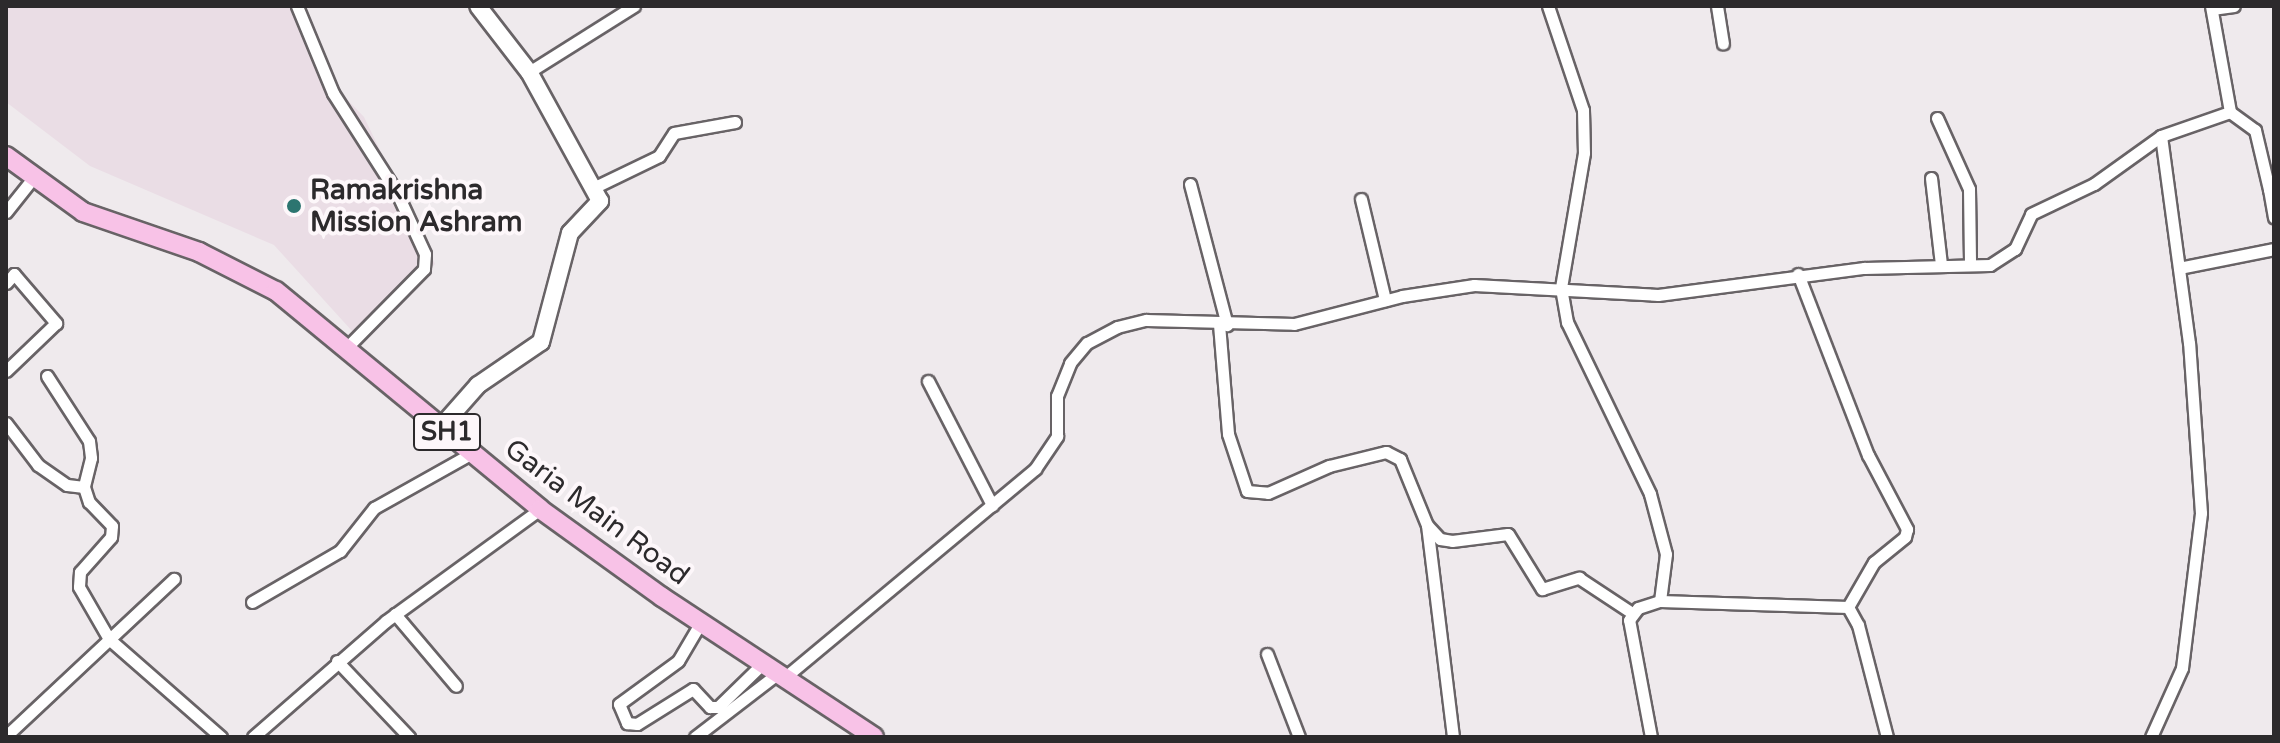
<!DOCTYPE html>
<style>
body{margin:0}
#map{position:relative;width:2280px;height:743px;overflow:hidden;background:#efeaed;font-family:"Varela Round",sans-serif}
div>[style]{position:absolute}
[style*='--x']{left:calc(var(--x)*1px);top:calc(var(--y)*1px);width:calc(var(--w)*1px);rotate:calc(var(--a)*1deg)}
.built>*{inset:0;background:#eadde5}
.roads{filter:drop-shadow(2px 0 #686366) drop-shadow(-2px 0 #686366) drop-shadow(0 2px #686366) drop-shadow(0 -2px #686366)}
.street>*{height:11px;margin:-5.5px;padding:0 5.5px;transform-origin:5.5px;border-radius:5.5px;background:#fff}
.secondary>*{height:16px;margin:-8px;padding:0 8px;transform-origin:8px;border-radius:8px;background:#fff}
.primary>*{height:18px;margin:-9px;padding:0 9px;transform-origin:9px;border-radius:9px;background:#f8c2e7}
.dots>*{width:22px;height:22px;translate:-50% -50%;box-sizing:border-box;border:4px solid #fdf7fa;border-radius:50%}
span{translate:-50% -50%;white-space:nowrap;text-align:center;line-height:1.15;-webkit-text-stroke:8px #fdf7fa;paint-order:stroke}
.shield-label span{padding:2px 6px;background:#fdf7fa;border:2px solid;border-radius:6px;-webkit-text-stroke-width:0}
.shield-label{font-size:26px;color:#2c2a2c;font-weight:700}
.poi-label{font-size:28px;color:#2c2a2c;font-weight:700}
.left{translate:0 -50%;text-align:left}
.street-label{font-size:28px;color:#2c2a2c}
.frame{position:absolute;inset:0;border:8px solid #2c2a2c;pointer-events:none}
</style>
<div id="map">
<div class="built">
<div style="clip-path:polygon(6px 6px,304px 6px,339px 91px,364px 117px,435px 264px,362px 342px,274px 245px,90px 166px,6px 102px)"></div>
</div>
<div class="roads">
<div class="street">
<div style="--x:297;--y:6;--w:94;--a:67.5"></div>
<div style="--x:333;--y:93;--w:119;--a:57.4"></div>
<div style="--x:397;--y:193;--w:67;--a:65.3"></div>
<div style="--x:425;--y:254;--w:15;--a:94"></div>
<div style="--x:424;--y:269;--w:111;--a:134.6"></div>
<div style="--x:1548;--y:6;--w:110;--a:71.4"></div>
<div style="--x:1583;--y:110;--w:43;--a:88.7"></div>
<div style="--x:1584;--y:153;--w:137;--a:99.7"></div>
<div style="--x:1561;--y:288;--w:35;--a:80"></div>
<div style="--x:1567;--y:322;--w:191;--a:64.2"></div>
<div style="--x:1650;--y:494;--w:62;--a:75.1"></div>
<div style="--x:1666;--y:554;--w:47;--a:97.3"></div>
<div style="--x:1717;--y:6;--w:38;--a:81"></div>
<div style="--x:2211;--y:6;--w:108;--a:79.8"></div>
<div style="--x:2212;--y:9;--w:22;--a:-8"></div>
<div style="--x:529;--y:72;--w:124;--a:-32.2"></div>
<div style="--x:1937;--y:118;--w:78;--a:65.7"></div>
<div style="--x:1969;--y:189;--w:76;--a:89.2"></div>
<div style="--x:1931;--y:178;--w:88;--a:83.4"></div>
<div style="--x:1190;--y:184;--w:146;--a:75.3"></div>
<div style="--x:595;--y:187;--w:71;--a:-25.8"></div>
<div style="--x:659;--y:156;--w:27;--a:-57"></div>
<div style="--x:674;--y:133;--w:62;--a:-10.2"></div>
<div style="--x:2269;--y:189;--w:29;--a:80"></div>
<div style="--x:1361;--y:199;--w:104;--a:76.6"></div>
<div style="--x:6;--y:212;--w:43;--a:-51.5"></div>
<div style="--x:2179;--y:268;--w:97;--a:-11.3"></div>
<div style="--x:1798;--y:274;--w:194;--a:68.9"></div>
<div style="--x:1868;--y:455;--w:84;--a:62.2"></div>
<div style="--x:1907;--y:529;--w:8;--a:104"></div>
<div style="--x:1905;--y:537;--w:40;--a:141"></div>
<div style="--x:1874;--y:562;--w:52;--a:120"></div>
<div style="--x:6;--y:283;--w:12;--a:-48"></div>
<div style="--x:14;--y:274;--w:65;--a:49.4"></div>
<div style="--x:56;--y:323;--w:69;--a:136.2"></div>
<div style="--x:1219;--y:324;--w:110;--a:85.3"></div>
<div style="--x:1228;--y:434;--w:60;--a:71.6"></div>
<div style="--x:1247;--y:491;--w:21;--a:5"></div>
<div style="--x:1268;--y:493;--w:67;--a:-23.9"></div>
<div style="--x:1329;--y:466;--w:59;--a:-13.8"></div>
<div style="--x:1386;--y:452;--w:16;--a:27"></div>
<div style="--x:1400;--y:459;--w:71;--a:67.8"></div>
<div style="--x:1427;--y:525;--w:214;--a:83"></div>
<div style="--x:47;--y:376;--w:77;--a:57.1"></div>
<div style="--x:89;--y:441;--w:17;--a:83"></div>
<div style="--x:91;--y:458;--w:30;--a:104"></div>
<div style="--x:84;--y:487;--w:16;--a:72"></div>
<div style="--x:89;--y:502;--w:33;--a:46"></div>
<div style="--x:112;--y:526;--w:11;--a:95"></div>
<div style="--x:111;--y:537;--w:47;--a:131.5"></div>
<div style="--x:80;--y:572;--w:15;--a:94"></div>
<div style="--x:79;--y:587;--w:60;--a:60"></div>
<div style="--x:109;--y:639;--w:149;--a:41.2"></div>
<div style="--x:928;--y:381;--w:140;--a:62.7"></div>
<div style="--x:6;--y:423;--w:53;--a:52.7"></div>
<div style="--x:38;--y:465;--w:35;--a:35"></div>
<div style="--x:67;--y:485;--w:17;--a:7"></div>
<div style="--x:1427;--y:525;--w:19;--a:47"></div>
<div style="--x:1440;--y:539;--w:12;--a:9"></div>
<div style="--x:1452;--y:541;--w:56;--a:-7.1"></div>
<div style="--x:1508;--y:534;--w:65;--a:58.3"></div>
<div style="--x:1542;--y:589;--w:39;--a:-17"></div>
<div style="--x:1579;--y:578;--w:64;--a:33.4"></div>
<div style="--x:252;--y:602;--w:102;--a:-30.1"></div>
<div style="--x:340;--y:551;--w:55;--a:-51.7"></div>
<div style="--x:374;--y:508;--w:112;--a:-29.3"></div>
<div style="--x:395;--y:614;--w:94;--a:49.7"></div>
<div style="--x:701;--y:622;--w:45;--a:120.5"></div>
<div style="--x:678;--y:661;--w:73;--a:143.9"></div>
<div style="--x:619;--y:704;--w:21;--a:67"></div>
<div style="--x:627;--y:723;--w:10;--a:6"></div>
<div style="--x:637;--y:724;--w:66;--a:-32"></div>
<div style="--x:693;--y:689;--w:25;--a:47"></div>
<div style="--x:710;--y:707;--w:8;--a:0"></div>
<div style="--x:718;--y:707;--w:62;--a:-44.3"></div>
<div style="--x:1267;--y:654;--w:89;--a:68.9"></div>
<div style="--x:337;--y:661;--w:105;--a:46.5"></div>
<div style="--x:784;--y:678;--w:327;--a:-39.8"></div>
<div style="--x:1035;--y:469;--w:40;--a:-56"></div>
<div style="--x:1057;--y:436;--w:40;--a:-90"></div>
<div style="--x:1057;--y:396;--w:35;--a:-68"></div>
<div style="--x:1070;--y:363;--w:26;--a:-50"></div>
<div style="--x:1087;--y:343;--w:34;--a:-28"></div>
<div style="--x:1117;--y:327;--w:30;--a:-14"></div>
<div style="--x:1146;--y:320;--w:148;--a:1.5"></div>
<div style="--x:1294;--y:324;--w:112;--a:-14.5"></div>
<div style="--x:1402;--y:296;--w:73;--a:-8.7"></div>
<div style="--x:1474;--y:285;--w:184;--a:3.1"></div>
<div style="--x:1658;--y:295;--w:208;--a:-7.5"></div>
<div style="--x:1864;--y:268;--w:126;--a:-1.4"></div>
<div style="--x:1990;--y:265;--w:30;--a:-33"></div>
<div style="--x:2015;--y:249;--w:38;--a:-65"></div>
<div style="--x:2031;--y:214;--w:70;--a:-25.5"></div>
<div style="--x:2094;--y:184;--w:82;--a:-35.6"></div>
<div style="--x:2161;--y:136;--w:73;--a:-19.2"></div>
<div style="--x:2230;--y:112;--w:31;--a:36"></div>
<div style="--x:2255;--y:130;--w:61;--a:76.7"></div>
<div style="--x:2269;--y:189;--w:5;--a:-11"></div>
<div style="--x:6;--y:736;--w:230;--a:-43.1"></div>
<div style="--x:253;--y:737;--w:176;--a:-41.1"></div>
<div style="--x:386;--y:621;--w:190;--a:-36"></div>
<div style="--x:695;--y:737;--w:103;--a:-37.5"></div>
<div style="--x:1651;--y:737;--w:119;--a:-100.6"></div>
<div style="--x:1629;--y:620;--w:15;--a:-53"></div>
<div style="--x:1638;--y:608;--w:23;--a:-18"></div>
<div style="--x:1660;--y:601;--w:188;--a:1.8"></div>
<div style="--x:1848;--y:607;--w:21;--a:61"></div>
<div style="--x:1858;--y:625;--w:116;--a:75.5"></div>
<div style="--x:2151;--y:737;--w:76;--a:-65.8"></div>
<div style="--x:2182;--y:668;--w:156;--a:-83"></div>
<div style="--x:2201;--y:513;--w:170;--a:-94"></div>
<div style="--x:2189;--y:343;--w:209;--a:-97.7"></div>
</div>
<div class="secondary">
<div style="--x:441;--y:427;--w:56;--a:-48.6"></div>
<div style="--x:478;--y:385;--w:76;--a:-34.3"></div>
<div style="--x:541;--y:342;--w:113;--a:-75.1"></div>
<div style="--x:570;--y:233;--w:44;--a:-46.8"></div>
<div style="--x:600;--y:201;--w:147;--a:-118.8"></div>
<div style="--x:529;--y:72;--w:83;--a:-127.7"></div>
</div>
<div class="primary">
<div style="--x:6;--y:156;--w:95;--a:36"></div>
<div style="--x:83;--y:212;--w:123;--a:19"></div>
<div style="--x:199;--y:252;--w:86;--a:26.9"></div>
<div style="--x:276;--y:291;--w:342;--a:39.5"></div>
<div style="--x:540;--y:509;--w:150;--a:35.8"></div>
<div style="--x:662;--y:597;--w:254;--a:33.4"></div>
</div>
</div>
<div class="dots">
<div style="left:294px;top:206px;background:#2c7570"></div>
</div>
<div class="shield-label">
<span style="left:447px;top:432px">SH1</span>
</div>
<div class="poi-label">
<span class="left" style="left:310px;top:206px">Ramakrishna<br>Mission Ashram</span>
</div>
<div class="street-label">
<span style="left:597px;top:512px;rotate:37deg">Garia Main Road</span>
</div>
<div class="frame"></div>
</div>
